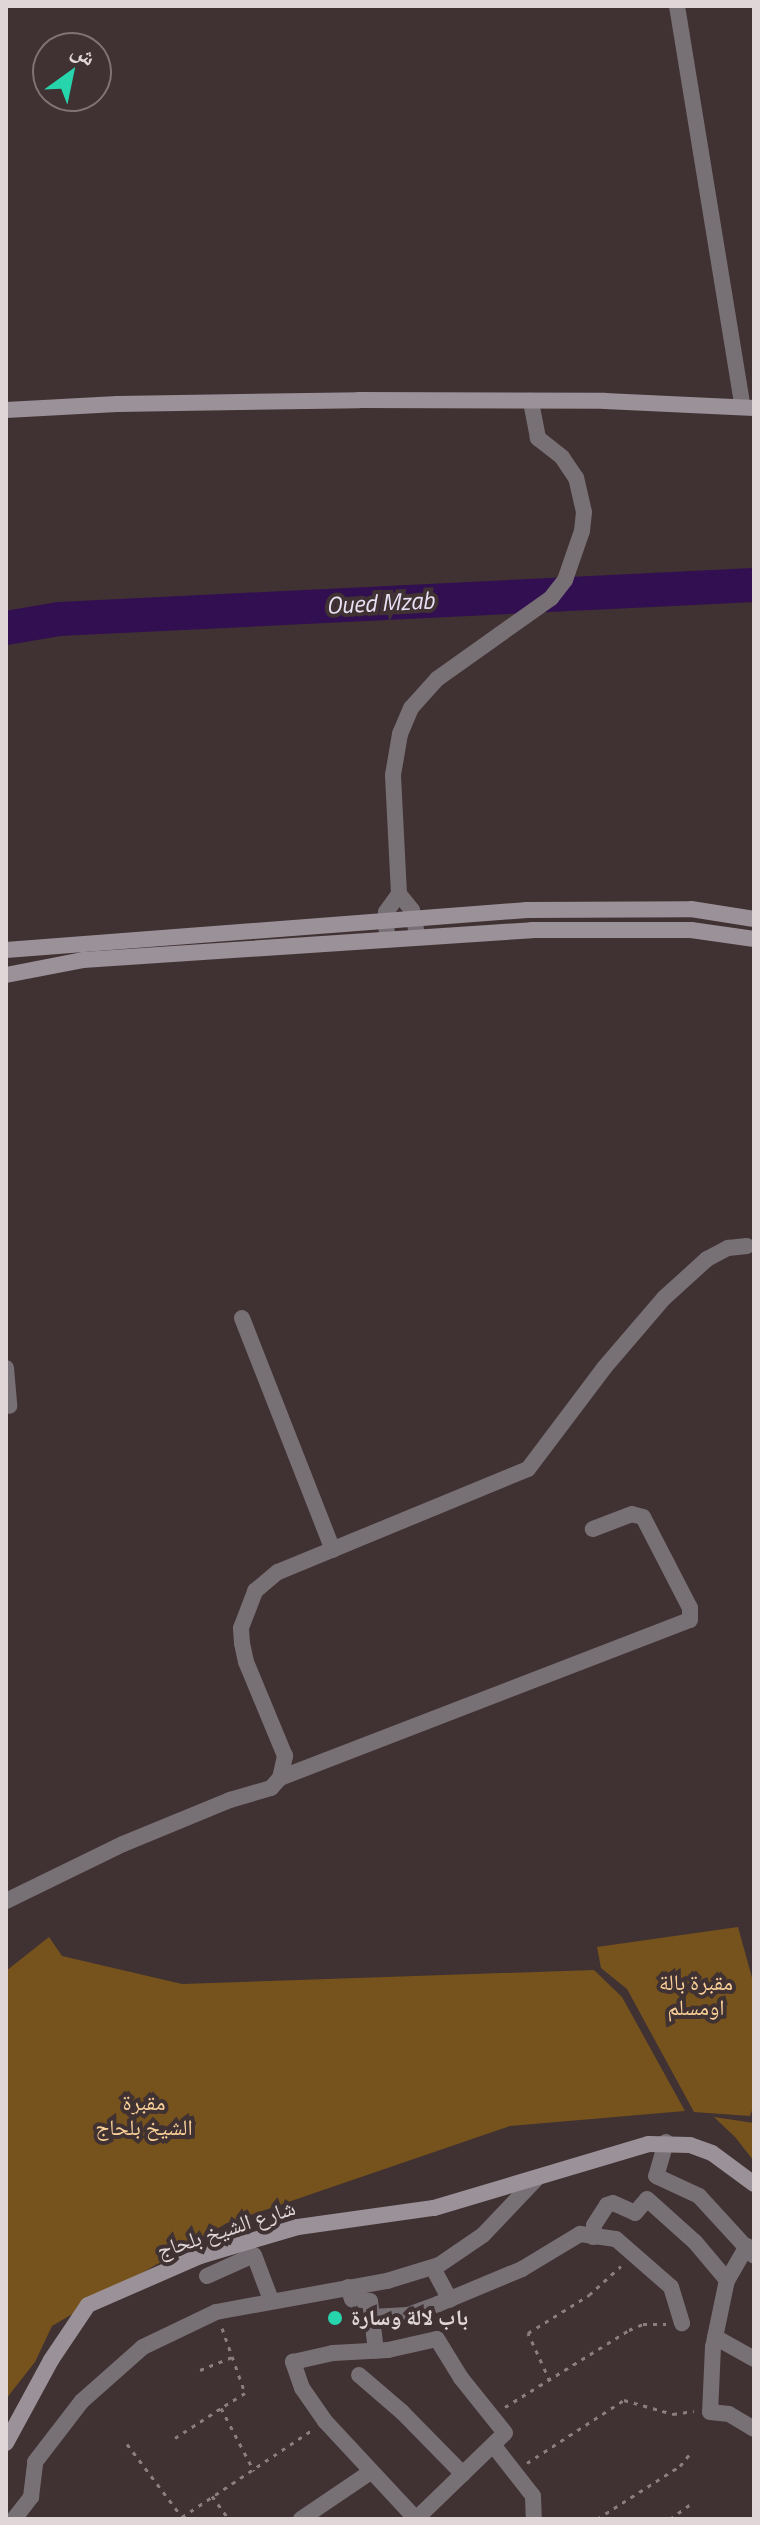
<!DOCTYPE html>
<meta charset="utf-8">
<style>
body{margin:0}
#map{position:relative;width:760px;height:2525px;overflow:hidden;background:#403133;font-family:"Titillium Web","Noto Naskh Arabic",sans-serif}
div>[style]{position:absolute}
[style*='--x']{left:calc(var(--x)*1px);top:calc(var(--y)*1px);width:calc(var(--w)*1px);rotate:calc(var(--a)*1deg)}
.green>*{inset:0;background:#76531c}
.river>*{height:34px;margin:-17px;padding:0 17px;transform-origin:17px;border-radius:17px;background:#310f50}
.path>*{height:3px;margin-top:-1.5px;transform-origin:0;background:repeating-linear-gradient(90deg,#8b7e80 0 4px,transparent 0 10px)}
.street>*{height:16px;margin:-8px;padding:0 8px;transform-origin:8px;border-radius:8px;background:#777075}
.secondary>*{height:16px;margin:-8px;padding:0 8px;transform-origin:8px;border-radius:8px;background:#9b9198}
.dots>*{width:22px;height:22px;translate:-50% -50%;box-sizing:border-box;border:4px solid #403133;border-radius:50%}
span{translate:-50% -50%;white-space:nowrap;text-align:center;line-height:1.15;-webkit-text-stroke:8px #403133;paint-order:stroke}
.park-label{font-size:22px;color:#f9d098}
.street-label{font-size:22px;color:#e0d6d8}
.poi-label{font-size:22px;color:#e0d6d8;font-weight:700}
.left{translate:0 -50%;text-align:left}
.water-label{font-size:24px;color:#e8e0f4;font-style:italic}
.frame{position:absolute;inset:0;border:8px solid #e0d6d8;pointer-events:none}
.north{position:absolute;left:32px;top:32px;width:80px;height:80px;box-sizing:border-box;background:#403133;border:2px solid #807375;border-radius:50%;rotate:33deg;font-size:22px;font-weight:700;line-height:32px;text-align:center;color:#e0d6d8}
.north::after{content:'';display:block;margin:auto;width:28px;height:36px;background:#27d5ad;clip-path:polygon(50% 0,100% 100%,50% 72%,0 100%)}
</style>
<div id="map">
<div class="green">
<div style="clip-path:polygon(738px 1927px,754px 1985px,754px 2105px,750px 2116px,694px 2112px,627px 1989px,601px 1968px,597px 1947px)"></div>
<div style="clip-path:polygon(49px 1937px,62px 1956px,182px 1984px,594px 1970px,622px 1997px,685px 2111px,510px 2126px,227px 2223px,52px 2326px,35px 2362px,6px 2399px,6px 1971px)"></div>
<div style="clip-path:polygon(714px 2117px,754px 2123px,754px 2161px,735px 2137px)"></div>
</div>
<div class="river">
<div style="--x:6;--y:628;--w:54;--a:-9.6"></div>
<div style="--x:59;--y:619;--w:696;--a:-2.8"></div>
</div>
<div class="path">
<div style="--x:222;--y:2328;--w:69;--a:70.5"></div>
<div style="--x:245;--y:2393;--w:28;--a:148"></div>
<div style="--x:221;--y:2408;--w:71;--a:62.4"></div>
<div style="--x:200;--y:2370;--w:35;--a:-22"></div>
<div style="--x:550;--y:2381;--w:53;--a:-114.6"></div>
<div style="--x:528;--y:2333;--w:72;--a:-31.9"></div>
<div style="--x:589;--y:2295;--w:43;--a:-42.2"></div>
<div style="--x:505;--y:2407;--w:146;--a:-31.8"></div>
<div style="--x:629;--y:2330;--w:15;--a:-23"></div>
<div style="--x:643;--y:2324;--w:23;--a:0"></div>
<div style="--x:175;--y:2438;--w:55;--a:-33.1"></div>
<div style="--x:127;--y:2444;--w:91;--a:53"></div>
<div style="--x:182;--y:2517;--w:156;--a:-33.8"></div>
<div style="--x:527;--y:2463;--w:116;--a:-33"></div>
<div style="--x:624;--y:2400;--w:51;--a:15.9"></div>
<div style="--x:673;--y:2414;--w:21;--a:-8"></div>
<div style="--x:212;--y:2496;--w:29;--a:54"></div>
<div style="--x:597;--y:2519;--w:98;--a:-32.6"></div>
<div style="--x:680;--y:2466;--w:19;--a:-51"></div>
<div style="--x:670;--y:2519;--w:26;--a:-36"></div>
</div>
<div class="street">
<div style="--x:677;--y:6;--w:406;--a:80.7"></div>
<div style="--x:416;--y:929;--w:19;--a:-102"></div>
<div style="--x:412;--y:910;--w:21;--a:-129"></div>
<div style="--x:399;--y:894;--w:119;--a:-92.9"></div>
<div style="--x:393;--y:775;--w:42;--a:-80.3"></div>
<div style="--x:400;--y:734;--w:28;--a:-67"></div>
<div style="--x:411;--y:708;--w:39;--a:-48"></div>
<div style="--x:437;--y:679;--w:140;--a:-35.4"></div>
<div style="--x:551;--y:598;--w:23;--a:-52"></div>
<div style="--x:565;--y:580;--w:52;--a:-70.9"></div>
<div style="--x:582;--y:531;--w:19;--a:-84"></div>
<div style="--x:584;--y:512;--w:35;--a:-103"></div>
<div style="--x:576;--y:478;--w:25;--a:-124"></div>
<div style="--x:562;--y:457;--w:31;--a:-142"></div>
<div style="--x:538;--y:438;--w:38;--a:-101"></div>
<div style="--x:387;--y:939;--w:27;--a:-92"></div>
<div style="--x:386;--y:912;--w:22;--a:-54"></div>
<div style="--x:242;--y:1318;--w:249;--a:68.6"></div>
<div style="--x:6;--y:1368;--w:38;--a:85"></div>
<div style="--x:280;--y:1778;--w:439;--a:-21.1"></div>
<div style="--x:690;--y:1620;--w:12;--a:-90"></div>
<div style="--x:690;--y:1608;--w:102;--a:-117.3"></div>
<div style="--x:643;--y:1517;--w:11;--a:-165"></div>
<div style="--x:632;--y:1514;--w:42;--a:159"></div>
<div style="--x:6;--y:1901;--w:130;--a:-26"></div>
<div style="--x:123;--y:1844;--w:116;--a:-22.4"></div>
<div style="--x:230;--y:1800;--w:43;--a:-16.3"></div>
<div style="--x:271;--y:1788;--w:13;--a:-48"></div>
<div style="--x:280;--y:1778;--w:23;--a:-77"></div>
<div style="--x:285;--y:1756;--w:102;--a:-112.5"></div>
<div style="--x:246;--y:1662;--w:19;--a:-102"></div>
<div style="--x:242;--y:1643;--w:15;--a:-94"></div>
<div style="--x:241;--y:1628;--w:40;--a:-69"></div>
<div style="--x:255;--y:1591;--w:30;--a:-40"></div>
<div style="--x:278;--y:1572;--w:270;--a:-22.4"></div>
<div style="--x:528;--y:1469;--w:126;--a:-53"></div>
<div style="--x:604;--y:1368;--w:92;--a:-49.4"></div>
<div style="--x:664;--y:1298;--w:58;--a:-42.2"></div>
<div style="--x:707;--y:1259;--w:24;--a:-28"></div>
<div style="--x:728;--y:1248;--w:19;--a:-6"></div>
<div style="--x:666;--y:2142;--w:35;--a:106"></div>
<div style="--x:656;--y:2176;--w:47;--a:24.9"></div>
<div style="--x:699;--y:2196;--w:81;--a:47.5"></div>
<div style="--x:593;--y:2237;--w:12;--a:-85"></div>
<div style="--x:594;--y:2225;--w:24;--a:-57"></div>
<div style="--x:607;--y:2205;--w:6;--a:-18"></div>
<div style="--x:613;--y:2203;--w:24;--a:24"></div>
<div style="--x:635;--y:2213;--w:18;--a:-49"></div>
<div style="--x:647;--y:2199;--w:64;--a:41.9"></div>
<div style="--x:695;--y:2242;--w:50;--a:49.9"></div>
<div style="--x:747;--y:2246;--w:39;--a:120"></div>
<div style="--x:727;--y:2280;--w:68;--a:101.8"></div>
<div style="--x:713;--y:2347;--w:65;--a:92.6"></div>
<div style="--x:710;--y:2412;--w:19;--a:6"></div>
<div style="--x:729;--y:2414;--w:29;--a:31"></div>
<div style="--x:433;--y:2268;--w:36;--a:62"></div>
<div style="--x:207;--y:2276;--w:51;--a:-24.1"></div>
<div style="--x:254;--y:2255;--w:48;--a:69.3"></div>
<div style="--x:348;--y:2287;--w:13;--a:72"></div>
<div style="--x:352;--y:2299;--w:18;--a:6"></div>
<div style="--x:370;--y:2301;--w:50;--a:83.2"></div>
<div style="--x:371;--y:2317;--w:37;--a:-3"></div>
<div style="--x:408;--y:2315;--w:32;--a:-20"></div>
<div style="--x:438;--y:2304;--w:91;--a:-22.6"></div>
<div style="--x:522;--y:2269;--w:68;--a:-31.1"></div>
<div style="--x:580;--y:2234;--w:36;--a:8"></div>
<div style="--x:616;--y:2239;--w:73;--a:41.1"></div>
<div style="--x:671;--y:2287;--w:38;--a:73"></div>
<div style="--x:715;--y:2337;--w:45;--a:29.4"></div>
<div style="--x:359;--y:2375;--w:57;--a:40.7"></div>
<div style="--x:402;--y:2412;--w:87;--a:45.5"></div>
<div style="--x:494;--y:2446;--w:63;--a:52"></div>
<div style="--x:533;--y:2496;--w:23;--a:88"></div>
<div style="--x:14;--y:2519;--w:28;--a:-52"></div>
<div style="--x:31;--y:2497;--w:35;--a:-83"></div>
<div style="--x:35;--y:2462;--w:77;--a:-52.4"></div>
<div style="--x:82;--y:2401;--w:81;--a:-41.5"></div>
<div style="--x:143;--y:2347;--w:81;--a:-25.6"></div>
<div style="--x:216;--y:2312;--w:174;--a:-10.3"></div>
<div style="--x:387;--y:2281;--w:54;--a:-17.1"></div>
<div style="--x:439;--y:2265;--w:53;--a:-34.3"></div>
<div style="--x:483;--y:2235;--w:80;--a:-46.5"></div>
<div style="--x:301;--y:2519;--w:82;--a:-34.1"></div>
<div style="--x:416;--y:2519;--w:134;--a:-132.9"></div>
<div style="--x:325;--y:2421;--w:40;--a:-124.9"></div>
<div style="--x:302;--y:2388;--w:28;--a:-109"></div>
<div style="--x:293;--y:2362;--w:41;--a:-12.7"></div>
<div style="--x:333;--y:2353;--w:55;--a:-3.1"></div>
<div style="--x:388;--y:2350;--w:50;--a:-12.7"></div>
<div style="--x:437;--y:2339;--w:46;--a:58.4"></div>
<div style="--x:461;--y:2378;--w:70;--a:51.3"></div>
<div style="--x:505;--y:2433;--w:124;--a:136"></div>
</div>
<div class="secondary">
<div style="--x:6;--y:410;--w:111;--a:-3.1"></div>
<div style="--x:117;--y:404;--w:242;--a:-0.9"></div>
<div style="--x:359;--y:400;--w:246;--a:0.2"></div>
<div style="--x:605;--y:401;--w:149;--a:2.7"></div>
<div style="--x:6;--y:950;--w:523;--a:-4.39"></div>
<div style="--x:527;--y:910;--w:164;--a:-0.3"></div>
<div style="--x:691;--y:909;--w:64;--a:9"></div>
<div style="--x:6;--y:975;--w:78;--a:-11"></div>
<div style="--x:83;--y:960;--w:450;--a:-3.8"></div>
<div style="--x:532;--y:930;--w:159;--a:0"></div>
<div style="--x:691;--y:930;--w:64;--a:8.1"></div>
<div style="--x:6;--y:2443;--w:94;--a:-61.5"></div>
<div style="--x:51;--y:2360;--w:66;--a:-56.1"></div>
<div style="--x:88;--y:2305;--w:122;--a:-23.6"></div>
<div style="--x:200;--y:2256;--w:102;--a:-16.5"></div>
<div style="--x:298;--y:2227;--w:137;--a:-8"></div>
<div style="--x:434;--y:2208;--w:224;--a:-16.6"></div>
<div style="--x:649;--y:2144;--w:41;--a:1.4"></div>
<div style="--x:690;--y:2145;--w:23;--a:20"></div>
<div style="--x:712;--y:2153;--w:52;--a:36.4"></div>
</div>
<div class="dots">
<div style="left:335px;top:2318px;background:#27d5ad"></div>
</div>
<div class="park-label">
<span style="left:696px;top:1995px">مقبرة بالة<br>اومسلم</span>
<span style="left:144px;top:2115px">مقبرة<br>الشيخ بلحاج</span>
</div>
<div class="street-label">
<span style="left:226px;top:2229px;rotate:-18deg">شارع الشيخ بلحاج</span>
</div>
<div class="poi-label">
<span class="left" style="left:351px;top:2318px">باب لالة وسارة</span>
</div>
<div class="water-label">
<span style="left:380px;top:603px;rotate:-3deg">Oued Mzab</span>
</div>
<div class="frame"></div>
<div class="north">ش</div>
</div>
